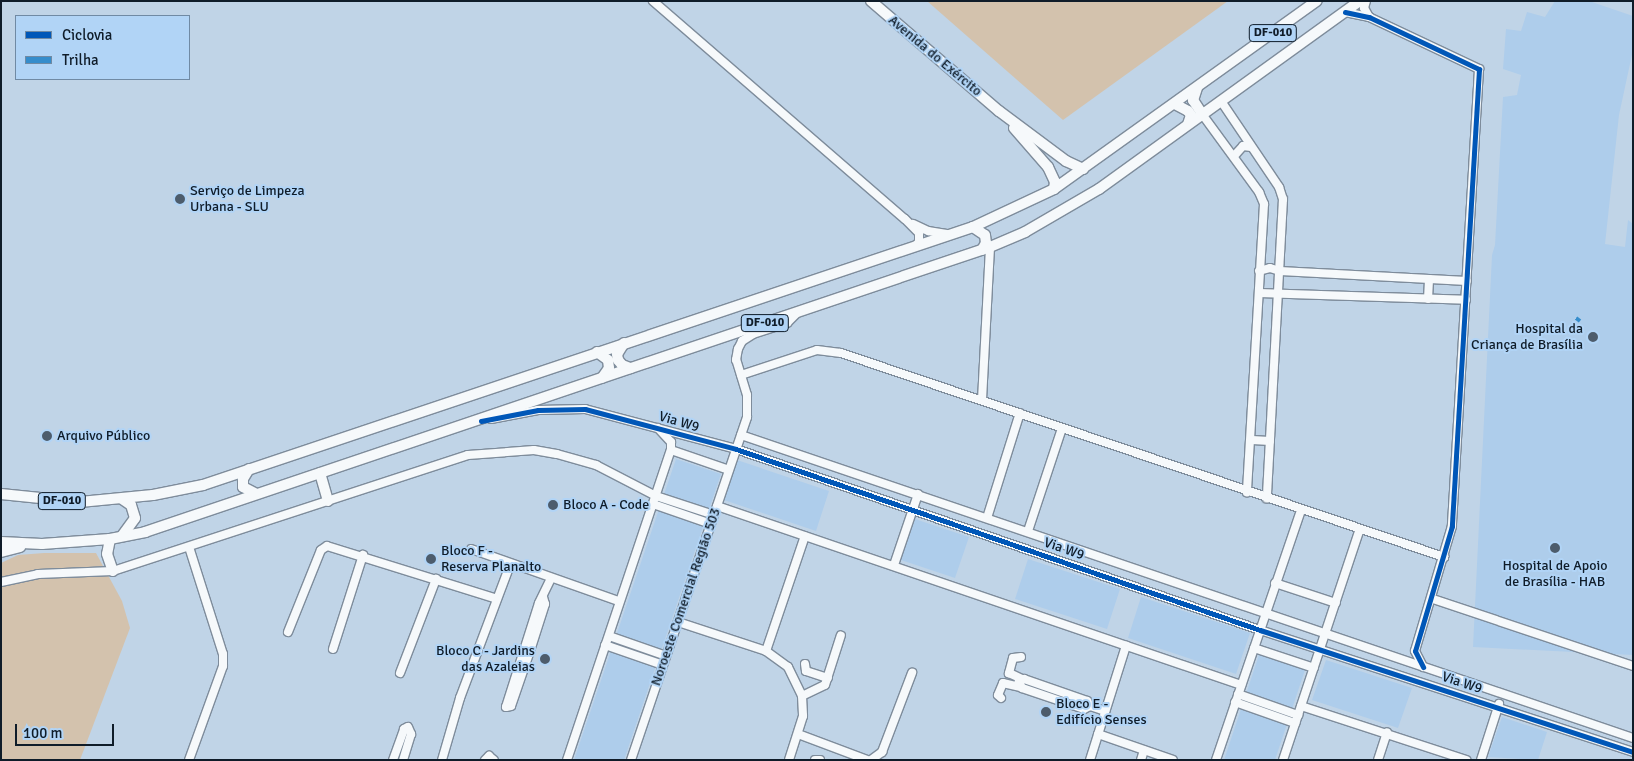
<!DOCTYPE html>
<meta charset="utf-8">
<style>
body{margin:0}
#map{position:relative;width:1634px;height:761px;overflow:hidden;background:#c0d4e7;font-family:Signika,sans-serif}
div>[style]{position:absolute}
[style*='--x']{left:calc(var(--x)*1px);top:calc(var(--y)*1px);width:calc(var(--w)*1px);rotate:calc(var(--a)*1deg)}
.built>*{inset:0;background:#aecdeb}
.green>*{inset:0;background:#d3c2ad}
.roads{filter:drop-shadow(1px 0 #7e8c9b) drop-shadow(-1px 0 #7e8c9b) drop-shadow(0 1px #7e8c9b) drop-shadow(0 -1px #7e8c9b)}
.minor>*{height:8px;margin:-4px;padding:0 4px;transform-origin:4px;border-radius:4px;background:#f6f9fb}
.major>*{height:10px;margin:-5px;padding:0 5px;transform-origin:5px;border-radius:5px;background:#f6f9fb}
.quiet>*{height:4px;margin-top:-2px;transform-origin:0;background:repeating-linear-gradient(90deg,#358dcc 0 8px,transparent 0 12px)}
.cycleway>*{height:5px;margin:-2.5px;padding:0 2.5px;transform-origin:2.5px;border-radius:2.5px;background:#0057b8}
.dots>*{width:14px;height:14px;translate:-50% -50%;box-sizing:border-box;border:2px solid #b1d4f6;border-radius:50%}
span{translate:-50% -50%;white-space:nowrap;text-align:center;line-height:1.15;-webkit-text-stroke:4px #b1d4f6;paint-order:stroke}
.shield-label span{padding:1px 4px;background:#b1d4f6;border:1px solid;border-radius:4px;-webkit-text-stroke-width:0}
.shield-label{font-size:12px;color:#0f1c29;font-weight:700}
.street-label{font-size:14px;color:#0f1c29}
.poi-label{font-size:14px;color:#0f1c29}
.left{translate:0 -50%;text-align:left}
.right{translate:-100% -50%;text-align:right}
.frame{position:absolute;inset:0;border:2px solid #0f1c29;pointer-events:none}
.legend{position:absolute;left:15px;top:15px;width:175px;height:65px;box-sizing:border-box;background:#b1d4f6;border:1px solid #708aa4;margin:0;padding:6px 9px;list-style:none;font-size:15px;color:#0f1c29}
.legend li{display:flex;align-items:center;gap:10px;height:25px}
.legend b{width:25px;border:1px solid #708aa4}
.scale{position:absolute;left:15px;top:724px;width:99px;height:22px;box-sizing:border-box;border:2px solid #0f1c29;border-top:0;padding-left:6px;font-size:15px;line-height:18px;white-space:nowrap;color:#0f1c29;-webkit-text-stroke:4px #b1d4f6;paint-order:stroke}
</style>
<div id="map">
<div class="built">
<div style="clip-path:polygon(1555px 1px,1589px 1px,1633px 16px,1633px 50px,1619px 115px,1605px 244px,1625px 247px,1628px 220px,1633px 224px,1633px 655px,1473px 647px,1492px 255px,1495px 245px,1503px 97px,1517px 95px,1521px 75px,1503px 69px,1506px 29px,1521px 31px,1527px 12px,1545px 17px)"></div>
<div style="clip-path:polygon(676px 459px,721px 474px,624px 760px,574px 760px)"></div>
<div style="clip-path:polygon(737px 460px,829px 491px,816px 531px,724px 500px)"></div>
<div style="clip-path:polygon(915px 519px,969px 537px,955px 578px,901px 560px)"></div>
<div style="clip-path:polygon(1028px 559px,1120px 589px,1107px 629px,1015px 599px)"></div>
<div style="clip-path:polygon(1141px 597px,1250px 633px,1236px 674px,1128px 638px)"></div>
<div style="clip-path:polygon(1259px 655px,1305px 670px,1275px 760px,1224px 760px)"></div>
<div style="clip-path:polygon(1326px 660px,1412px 688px,1398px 728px,1312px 700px)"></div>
<div style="clip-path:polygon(1502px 717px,1547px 732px,1538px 760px,1488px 757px)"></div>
</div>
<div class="green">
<div style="clip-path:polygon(927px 1px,1228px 1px,1063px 120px)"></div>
<div style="clip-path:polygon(44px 553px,96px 553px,122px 601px,130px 628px,80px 760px,1px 760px,1px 563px,18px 555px)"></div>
</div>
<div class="roads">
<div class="minor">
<div style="--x:653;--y:1;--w:333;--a:40.9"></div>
<div style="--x:905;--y:219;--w:20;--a:45"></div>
<div style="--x:919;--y:233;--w:9;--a:90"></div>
<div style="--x:919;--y:242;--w:6;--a:135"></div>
<div style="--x:1366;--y:1;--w:7;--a:106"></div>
<div style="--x:1364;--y:8;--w:10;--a:61"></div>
<div style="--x:1345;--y:12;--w:25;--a:12"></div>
<div style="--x:1369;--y:17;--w:122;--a:25.3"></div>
<div style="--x:1479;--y:69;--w:458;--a:93.4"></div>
<div style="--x:1452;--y:526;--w:130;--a:106.5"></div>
<div style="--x:1415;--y:651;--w:18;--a:63"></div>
<div style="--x:1221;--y:101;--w:104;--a:56"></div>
<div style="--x:1279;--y:187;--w:13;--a:72"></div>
<div style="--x:1283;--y:199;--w:300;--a:93.1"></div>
<div style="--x:1202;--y:114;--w:97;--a:53.8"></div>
<div style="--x:1259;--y:192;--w:13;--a:67"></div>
<div style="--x:1264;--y:204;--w:289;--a:93.4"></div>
<div style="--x:1234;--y:156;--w:13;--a:-48"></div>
<div style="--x:1243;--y:146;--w:8;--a:7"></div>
<div style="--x:913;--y:224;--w:17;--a:25"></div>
<div style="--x:928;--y:231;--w:19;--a:9"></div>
<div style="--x:1259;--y:271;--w:11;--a:-15"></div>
<div style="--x:1270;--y:268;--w:10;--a:17"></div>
<div style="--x:1280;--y:271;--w:187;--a:3.1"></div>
<div style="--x:1259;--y:293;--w:207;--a:1.9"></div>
<div style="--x:1428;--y:299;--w:20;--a:-87"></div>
<div style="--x:741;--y:375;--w:80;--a:-18.2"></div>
<div style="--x:817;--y:350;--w:24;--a:7"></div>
<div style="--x:841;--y:353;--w:637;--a:18.69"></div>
<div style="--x:982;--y:400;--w:153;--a:-87"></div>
<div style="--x:491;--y:419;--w:48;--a:-10.8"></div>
<div style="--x:538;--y:410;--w:47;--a:-1.2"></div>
<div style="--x:585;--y:409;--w:156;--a:14.8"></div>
<div style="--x:736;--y:449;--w:554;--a:19.06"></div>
<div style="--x:1260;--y:630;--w:392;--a:18.1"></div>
<div style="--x:741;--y:435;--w:942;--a:18.76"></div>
<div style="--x:1252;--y:440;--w:18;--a:3"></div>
<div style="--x:671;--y:450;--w:61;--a:19"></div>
<div style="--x:653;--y:504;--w:61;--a:19"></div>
<div style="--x:717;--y:506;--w:554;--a:18.86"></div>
<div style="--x:987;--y:518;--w:110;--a:-72.6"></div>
<div style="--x:1028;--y:531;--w:108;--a:-71.7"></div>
<div style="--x:189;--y:547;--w:112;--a:72.4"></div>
<div style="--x:223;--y:654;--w:12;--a:90"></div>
<div style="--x:223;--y:666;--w:100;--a:109.9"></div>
<div style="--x:471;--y:549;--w:157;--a:19.4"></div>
<div style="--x:894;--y:565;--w:75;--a:-71.3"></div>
<div style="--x:1;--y:582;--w:38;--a:-12"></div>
<div style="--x:38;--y:574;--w:75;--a:-2.3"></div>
<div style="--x:113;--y:571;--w:373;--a:-18.1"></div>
<div style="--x:468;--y:455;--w:66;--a:-4.3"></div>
<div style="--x:534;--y:450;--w:23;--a:10"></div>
<div style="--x:557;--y:454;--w:41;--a:15.8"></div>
<div style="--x:596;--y:465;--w:68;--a:27.3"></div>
<div style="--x:656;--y:496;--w:61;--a:18.1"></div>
<div style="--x:1275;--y:583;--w:64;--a:18.2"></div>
<div style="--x:543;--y:597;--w:7;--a:74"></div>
<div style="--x:545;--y:604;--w:46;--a:107.7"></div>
<div style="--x:531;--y:648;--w:61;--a:109"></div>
<div style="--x:511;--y:706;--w:5;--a:169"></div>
<div style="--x:506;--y:707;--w:109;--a:-72.4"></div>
<div style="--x:539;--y:603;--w:28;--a:-64"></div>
<div style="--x:1433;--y:599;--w:211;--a:18.5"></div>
<div style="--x:678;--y:622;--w:93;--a:18.2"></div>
<div style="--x:766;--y:651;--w:27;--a:36"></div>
<div style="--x:788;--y:667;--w:32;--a:64"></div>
<div style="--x:802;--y:696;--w:20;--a:87"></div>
<div style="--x:803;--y:716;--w:46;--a:107.7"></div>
<div style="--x:288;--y:632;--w:88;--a:-68.1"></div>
<div style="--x:321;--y:550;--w:7;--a:-34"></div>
<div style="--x:327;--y:546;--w:178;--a:17.3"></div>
<div style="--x:609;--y:636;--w:60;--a:19.3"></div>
<div style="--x:605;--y:645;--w:61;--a:19"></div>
<div style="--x:1254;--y:648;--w:63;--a:18.4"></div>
<div style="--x:333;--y:649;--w:99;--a:-72.3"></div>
<div style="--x:766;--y:651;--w:121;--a:-71.3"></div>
<div style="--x:1021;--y:657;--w:8;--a:173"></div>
<div style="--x:1013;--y:658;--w:16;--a:105"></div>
<div style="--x:1009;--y:673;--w:14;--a:25"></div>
<div style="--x:805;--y:664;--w:7;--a:82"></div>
<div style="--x:806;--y:671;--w:23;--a:18"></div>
<div style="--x:400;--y:673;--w:101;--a:-69"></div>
<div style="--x:1238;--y:694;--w:64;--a:19.3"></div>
<div style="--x:802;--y:696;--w:25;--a:-26"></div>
<div style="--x:825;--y:685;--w:52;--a:-72.3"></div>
<div style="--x:1001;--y:698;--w:4;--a:-135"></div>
<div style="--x:998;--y:695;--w:13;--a:-67"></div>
<div style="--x:1003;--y:683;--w:18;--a:13"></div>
<div style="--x:1235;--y:702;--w:64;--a:19.3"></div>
<div style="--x:1090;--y:706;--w:7;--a:153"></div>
<div style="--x:1084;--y:709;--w:65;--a:-161.3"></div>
<div style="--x:1022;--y:688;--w:7;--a:-117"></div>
<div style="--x:1019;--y:682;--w:6;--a:-31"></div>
<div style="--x:1024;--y:679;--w:67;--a:19.2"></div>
<div style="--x:1087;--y:701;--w:6;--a:59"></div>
<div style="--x:1090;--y:706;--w:16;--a:18"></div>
<div style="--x:1301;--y:706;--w:174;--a:18.1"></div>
<div style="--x:798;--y:734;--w:74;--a:20.6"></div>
<div style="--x:1098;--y:734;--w:79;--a:19.1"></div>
<div style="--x:393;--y:760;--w:33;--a:-70"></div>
<div style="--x:404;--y:729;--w:4;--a:-27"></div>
<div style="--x:408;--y:727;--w:8;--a:67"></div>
<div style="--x:411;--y:734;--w:27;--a:107"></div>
<div style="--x:442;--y:760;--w:65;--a:-73.8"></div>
<div style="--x:460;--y:698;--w:142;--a:-69.4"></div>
<div style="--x:485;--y:760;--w:6;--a:-45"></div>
<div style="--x:489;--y:756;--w:6;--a:39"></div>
<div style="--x:567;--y:760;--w:327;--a:-71.5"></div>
<div style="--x:671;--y:450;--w:8;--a:-90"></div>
<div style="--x:671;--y:442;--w:19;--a:-133"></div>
<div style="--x:631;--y:760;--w:362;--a:-71.3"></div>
<div style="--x:747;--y:417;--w:22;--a:-90"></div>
<div style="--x:747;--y:395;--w:37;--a:-107"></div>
<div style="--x:736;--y:360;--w:11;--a:-80"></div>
<div style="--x:738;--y:349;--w:9;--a:-63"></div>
<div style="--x:742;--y:341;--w:13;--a:-32"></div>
<div style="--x:753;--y:334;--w:36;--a:-18"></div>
<div style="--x:787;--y:323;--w:16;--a:-45"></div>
<div style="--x:815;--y:760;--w:5;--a:0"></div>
<div style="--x:871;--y:760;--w:14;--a:-36"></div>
<div style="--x:882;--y:752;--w:85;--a:-69.2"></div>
<div style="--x:1090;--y:760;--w:120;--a:-72.5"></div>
<div style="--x:1141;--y:760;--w:10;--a:-73"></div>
<div style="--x:1216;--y:760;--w:263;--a:-71.2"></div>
<div style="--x:1283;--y:760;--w:241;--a:-71.6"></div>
<div style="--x:1378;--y:760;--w:29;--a:-72"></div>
<div style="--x:1481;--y:760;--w:59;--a:-72.2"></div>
</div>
<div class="major">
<div style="--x:871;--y:1;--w:169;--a:40.7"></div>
<div style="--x:999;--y:111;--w:84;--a:36.7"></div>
<div style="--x:1066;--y:161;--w:19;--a:25"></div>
<div style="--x:1197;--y:88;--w:13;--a:108"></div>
<div style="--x:1193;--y:100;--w:17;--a:57"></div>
<div style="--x:1175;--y:104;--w:15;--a:28"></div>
<div style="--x:1188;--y:111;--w:5;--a:53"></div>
<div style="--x:1191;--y:115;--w:9;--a:108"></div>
<div style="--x:1014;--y:128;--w:52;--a:48.9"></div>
<div style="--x:1048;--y:167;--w:17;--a:65"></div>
<div style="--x:1055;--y:182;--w:7;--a:98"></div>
<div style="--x:973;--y:227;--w:14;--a:34"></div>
<div style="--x:985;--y:235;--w:8;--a:83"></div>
<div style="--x:986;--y:243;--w:8;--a:120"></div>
<div style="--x:624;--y:343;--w:13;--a:122"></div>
<div style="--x:617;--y:354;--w:6;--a:81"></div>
<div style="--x:618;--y:360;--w:6;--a:51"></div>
<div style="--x:622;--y:365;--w:9;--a:21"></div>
<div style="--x:597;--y:352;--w:14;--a:36"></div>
<div style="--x:608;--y:360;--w:8;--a:83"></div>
<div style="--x:609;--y:368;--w:12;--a:125"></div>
<div style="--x:249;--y:469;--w:12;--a:121"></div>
<div style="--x:243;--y:479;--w:8;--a:90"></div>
<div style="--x:243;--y:487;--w:13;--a:27"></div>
<div style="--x:320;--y:473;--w:29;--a:74"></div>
<div style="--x:1;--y:494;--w:79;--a:5.8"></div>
<div style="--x:80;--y:502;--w:73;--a:-5.5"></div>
<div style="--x:153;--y:495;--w:51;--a:-11.3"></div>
<div style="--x:203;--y:485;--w:812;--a:-18.52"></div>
<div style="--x:973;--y:227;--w:89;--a:-25.1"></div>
<div style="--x:1054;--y:189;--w:323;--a:-35.6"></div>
<div style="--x:122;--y:536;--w:22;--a:-54"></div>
<div style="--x:135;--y:518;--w:14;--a:-107"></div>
<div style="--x:131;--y:505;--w:11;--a:-146"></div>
<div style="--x:110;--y:539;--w:15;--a:101"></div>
<div style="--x:107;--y:554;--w:18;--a:71"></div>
<div style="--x:1;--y:542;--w:41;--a:2.8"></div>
<div style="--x:42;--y:544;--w:68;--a:-4.2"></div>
<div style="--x:110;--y:539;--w:36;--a:-11"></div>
<div style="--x:145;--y:532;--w:892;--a:-18.64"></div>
<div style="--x:990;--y:247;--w:38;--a:-23"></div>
<div style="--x:1025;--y:232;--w:86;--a:-30.2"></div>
<div style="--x:1099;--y:189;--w:322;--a:-35.8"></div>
<div style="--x:1;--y:552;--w:20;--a:-15"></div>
</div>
</div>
<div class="quiet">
<div style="--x:1576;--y:318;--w:5;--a:37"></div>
</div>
<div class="cycleway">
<div style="--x:1345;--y:12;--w:25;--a:12"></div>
<div style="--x:1369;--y:17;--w:122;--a:25.3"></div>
<div style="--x:1479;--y:69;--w:458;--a:93.4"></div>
<div style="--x:1452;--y:526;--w:130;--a:106.5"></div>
<div style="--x:1415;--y:651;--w:18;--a:63"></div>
<div style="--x:481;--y:421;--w:58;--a:-10.9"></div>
<div style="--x:538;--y:410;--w:47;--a:-1.2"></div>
<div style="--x:585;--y:409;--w:156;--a:14.8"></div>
<div style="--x:736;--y:449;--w:554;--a:19.06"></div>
<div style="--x:1260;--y:630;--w:392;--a:18.1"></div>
</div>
<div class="dots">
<div style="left:180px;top:199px;background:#4d5c6c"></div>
<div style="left:1593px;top:337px;background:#4d5c6c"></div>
<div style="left:47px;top:436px;background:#4d5c6c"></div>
<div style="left:553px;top:505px;background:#4d5c6c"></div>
<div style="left:1555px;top:548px;background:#4d5c6c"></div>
<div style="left:431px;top:559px;background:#4d5c6c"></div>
<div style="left:545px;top:659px;background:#4d5c6c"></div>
<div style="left:1046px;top:712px;background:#4d5c6c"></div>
</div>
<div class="shield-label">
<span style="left:1273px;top:33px">DF-010</span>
<span style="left:765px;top:323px">DF-010</span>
<span style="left:62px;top:501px">DF-010</span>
</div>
<div class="street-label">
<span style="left:935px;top:56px;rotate:40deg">Avenida do Exército</span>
<span style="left:679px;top:422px;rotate:16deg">Via W9</span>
<span style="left:1064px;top:549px;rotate:19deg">Via W9</span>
<span style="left:686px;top:597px;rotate:-71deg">Noroeste Comercial Região 503</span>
<span style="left:1462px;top:683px;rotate:18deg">Via W9</span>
</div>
<div class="poi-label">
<span class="left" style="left:190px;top:199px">Serviço de Limpeza<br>Urbana - SLU</span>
<span class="right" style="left:1583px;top:337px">Hospital da<br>Criança de Brasília</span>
<span class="left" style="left:57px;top:436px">Arquivo Público</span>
<span class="left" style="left:563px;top:505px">Bloco A - Code</span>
<span class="left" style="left:441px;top:559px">Bloco F -<br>Reserva Planalto</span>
<span style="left:1555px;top:574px">Hospital de Apoio<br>de Brasília - HAB</span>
<span class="right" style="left:535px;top:659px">Bloco C - Jardins<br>das Azaleias</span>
<span class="left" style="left:1056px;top:712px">Bloco E -<br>Edifício Senses</span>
</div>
<div class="frame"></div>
<ul class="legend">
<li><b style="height:6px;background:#0057b8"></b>Ciclovia</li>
<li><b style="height:6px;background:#358dcc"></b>Trilha</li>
</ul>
<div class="scale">100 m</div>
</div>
